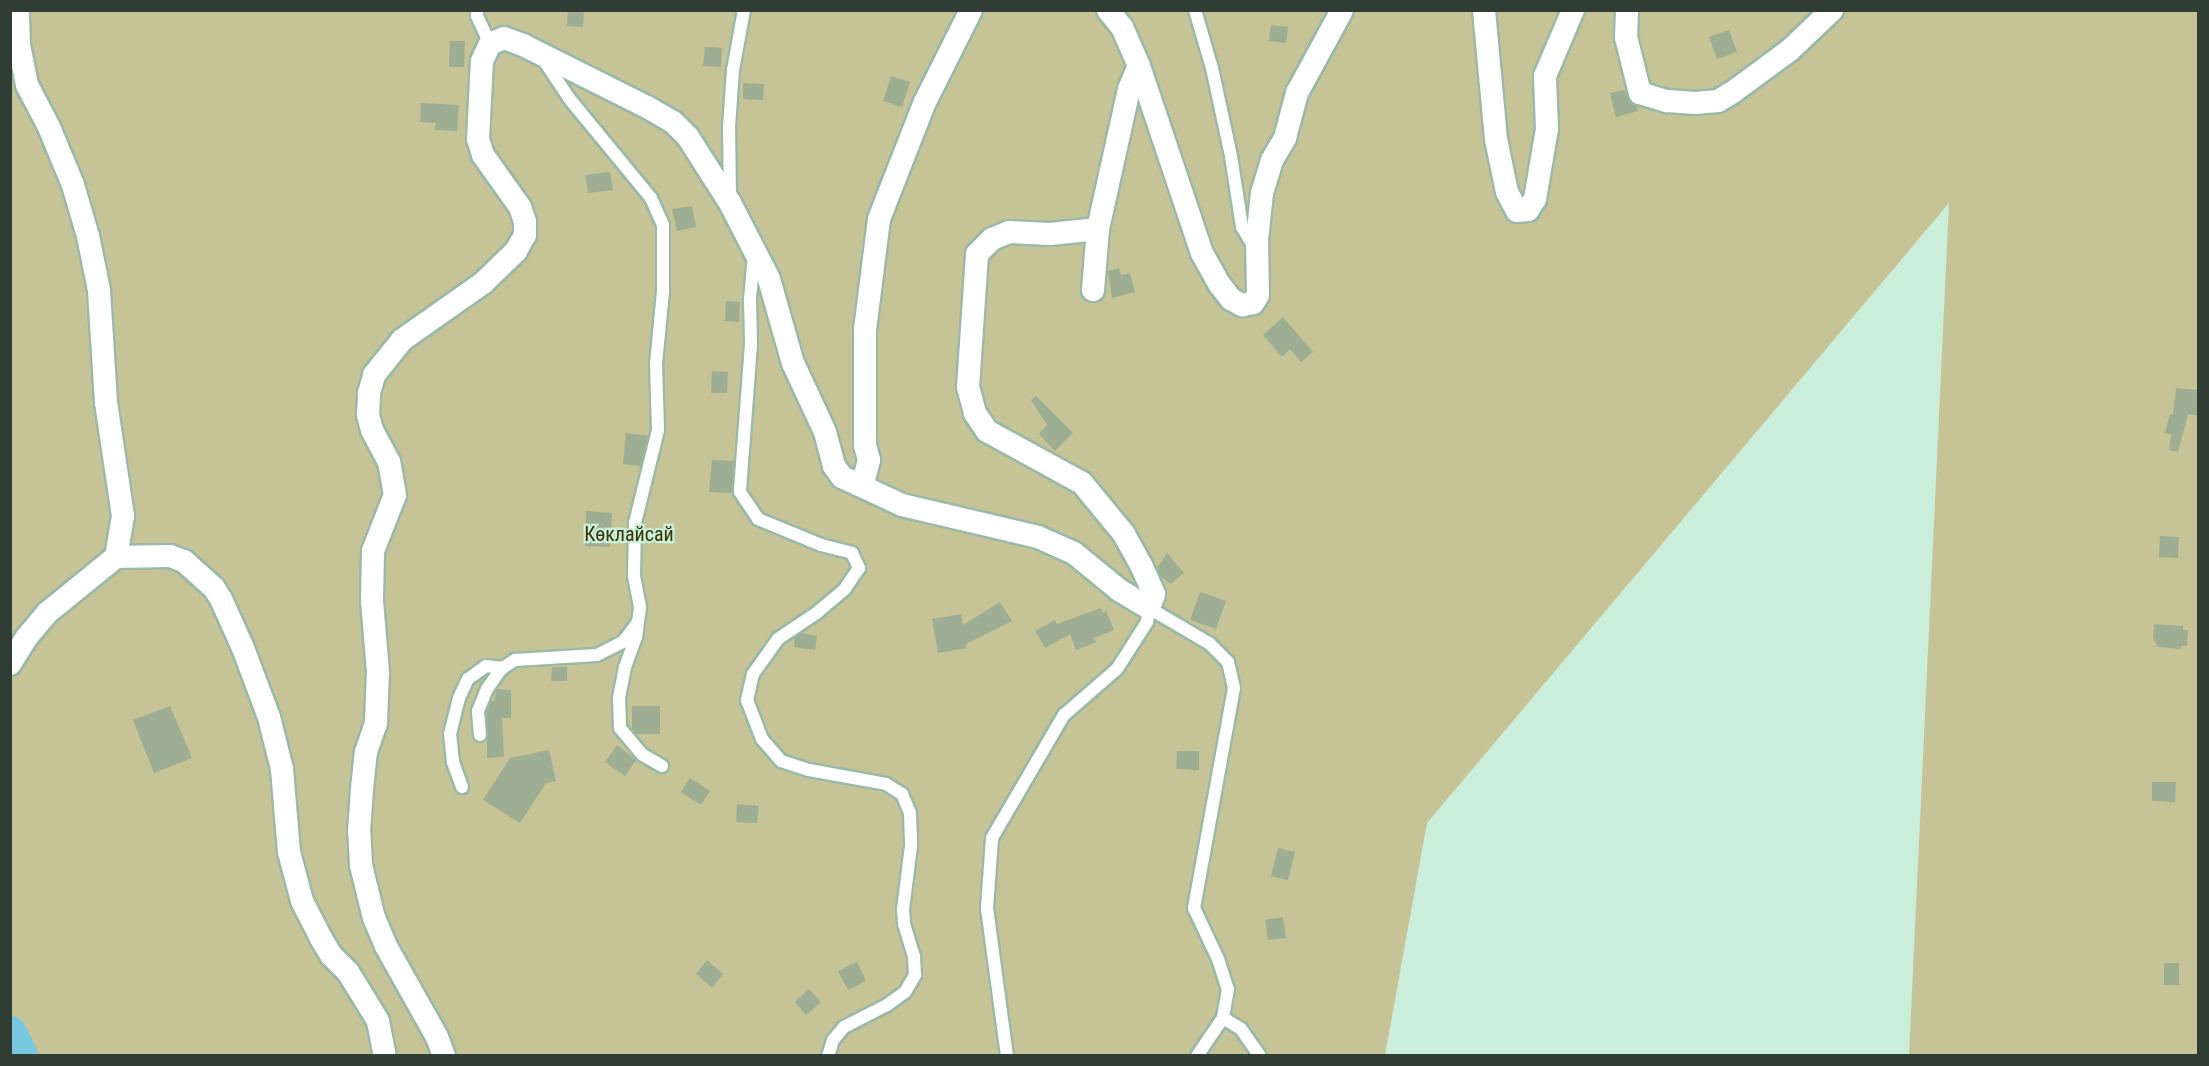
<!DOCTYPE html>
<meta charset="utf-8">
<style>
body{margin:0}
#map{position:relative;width:2209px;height:1066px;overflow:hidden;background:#cbeeda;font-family:"Roboto Condensed",sans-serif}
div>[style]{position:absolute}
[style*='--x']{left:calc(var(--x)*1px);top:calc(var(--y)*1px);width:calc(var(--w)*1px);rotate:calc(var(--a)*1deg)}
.green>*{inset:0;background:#c6c397}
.river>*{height:34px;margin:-17px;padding:0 17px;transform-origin:17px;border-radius:17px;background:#78c8df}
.building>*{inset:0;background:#9dae92}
.roads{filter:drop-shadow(2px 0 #98baa7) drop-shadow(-2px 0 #98baa7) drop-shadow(0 2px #98baa7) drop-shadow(0 -2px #98baa7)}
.service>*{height:12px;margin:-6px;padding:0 6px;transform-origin:6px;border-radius:6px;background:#fff}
.minor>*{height:22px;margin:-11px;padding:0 11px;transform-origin:11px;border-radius:11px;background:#fff}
span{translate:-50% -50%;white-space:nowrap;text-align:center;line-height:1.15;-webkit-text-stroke:4.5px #cbeeda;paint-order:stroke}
.park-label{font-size:20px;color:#383300}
.frame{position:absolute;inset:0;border:12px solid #2f3d35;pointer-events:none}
</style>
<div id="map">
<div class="green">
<div style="clip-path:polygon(10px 11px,2198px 11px,2198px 1055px,1909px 1055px,1949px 203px,1427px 823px,1385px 1055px,11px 1055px)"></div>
</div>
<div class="river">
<div style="--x:10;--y:1033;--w:25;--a:64"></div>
</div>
<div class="building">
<div style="clip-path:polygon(568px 10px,584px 10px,583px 27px,567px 26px)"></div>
<div style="clip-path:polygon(1271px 25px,1288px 27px,1286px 43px,1269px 41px)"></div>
<div style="clip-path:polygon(1729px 30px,1737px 52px,1717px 59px,1709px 37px)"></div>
<div style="clip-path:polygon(450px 41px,465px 41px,464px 67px,449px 67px)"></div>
<div style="clip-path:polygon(705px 47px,722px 48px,721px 67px,703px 66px)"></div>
<div style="clip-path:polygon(891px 76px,910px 82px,902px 107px,883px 101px)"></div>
<div style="clip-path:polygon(743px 83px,764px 84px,763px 100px,743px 99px)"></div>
<div style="clip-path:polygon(1625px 90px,1630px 102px,1637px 106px,1638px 111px,1616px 117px,1610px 93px)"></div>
<div style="clip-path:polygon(421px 103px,459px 105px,457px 131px,435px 130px,436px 123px,420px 122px)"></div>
<div style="clip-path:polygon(610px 172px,613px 190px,588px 193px,585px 175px)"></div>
<div style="clip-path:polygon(692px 206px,696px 227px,677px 231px,672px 209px)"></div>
<div style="clip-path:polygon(1119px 268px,1121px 275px,1130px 273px,1135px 292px,1112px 298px,1108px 271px)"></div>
<div style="clip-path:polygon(726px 301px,740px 302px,739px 322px,725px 321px)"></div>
<div style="clip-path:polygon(1283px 317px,1313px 352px,1301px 362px,1290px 349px,1282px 357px,1263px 335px)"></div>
<div style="clip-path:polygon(712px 371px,728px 372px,727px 393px,711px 393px)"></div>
<div style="clip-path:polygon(2176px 388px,2199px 390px,2199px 416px,2188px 414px,2178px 452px,2169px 450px,2171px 434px,2165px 433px,2170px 414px,2173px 415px)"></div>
<div style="clip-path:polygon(1036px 396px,1073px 433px,1055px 451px,1039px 434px,1047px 425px,1031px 400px)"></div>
<div style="clip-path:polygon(626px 433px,648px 436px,641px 466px,623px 464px)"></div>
<div style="clip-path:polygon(712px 460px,734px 461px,732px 493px,709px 492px)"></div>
<div style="clip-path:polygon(586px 511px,612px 513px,610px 547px,585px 546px)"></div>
<div style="clip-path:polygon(2160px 536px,2179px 537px,2178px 558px,2159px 557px)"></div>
<div style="clip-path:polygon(1167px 553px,1184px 573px,1171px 584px,1161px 577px,1157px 568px)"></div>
<div style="clip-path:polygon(1200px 592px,1226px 601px,1216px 629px,1190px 620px)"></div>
<div style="clip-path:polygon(1000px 602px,1012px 621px,966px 644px,966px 648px,938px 653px,932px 619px,961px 614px,963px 625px)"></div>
<div style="clip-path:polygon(1101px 608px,1103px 613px,1106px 611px,1114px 630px,1094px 638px,1096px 642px,1076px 650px,1070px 634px,1045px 648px,1035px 631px,1055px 620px,1057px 624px)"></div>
<div style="clip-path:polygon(2154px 624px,2183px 626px,2183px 630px,2188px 630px,2187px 646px,2181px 646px,2181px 649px,2158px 647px,2153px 638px)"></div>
<div style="clip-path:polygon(801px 633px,817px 636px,815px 650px,794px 647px,795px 637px)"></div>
<div style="clip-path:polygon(552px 667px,567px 667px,567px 681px,551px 681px)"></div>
<div style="clip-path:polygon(497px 689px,511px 690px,511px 718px,502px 718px,504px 757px,487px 758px,487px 710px,491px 701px,494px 701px)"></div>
<div style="clip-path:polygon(170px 706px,192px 758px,154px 773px,133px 720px)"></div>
<div style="clip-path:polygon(632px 706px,660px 706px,660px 734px,636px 734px,632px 730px)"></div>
<div style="clip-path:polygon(617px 745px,636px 760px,625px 776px,605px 762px)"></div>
<div style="clip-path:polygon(549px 750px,556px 781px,546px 783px,520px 823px,483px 800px,510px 758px)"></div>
<div style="clip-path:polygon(1177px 751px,1199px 751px,1199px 770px,1176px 769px)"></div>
<div style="clip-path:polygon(690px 778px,710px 791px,701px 805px,681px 792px)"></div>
<div style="clip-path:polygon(2152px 782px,2176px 782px,2175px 802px,2152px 801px)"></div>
<div style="clip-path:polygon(737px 804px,759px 806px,757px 823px,736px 822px)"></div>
<div style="clip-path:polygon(1278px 848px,1295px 852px,1288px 880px,1271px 876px)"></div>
<div style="clip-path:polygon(1283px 917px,1286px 938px,1268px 940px,1265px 920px)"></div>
<div style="clip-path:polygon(707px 960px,723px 974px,712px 988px,696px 974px)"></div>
<div style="clip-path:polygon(857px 962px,866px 981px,848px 990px,838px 971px)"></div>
<div style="clip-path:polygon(2164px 963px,2179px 963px,2179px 985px,2164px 985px)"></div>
<div style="clip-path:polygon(809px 989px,821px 1002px,806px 1015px,795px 1002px)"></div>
</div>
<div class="roads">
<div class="service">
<div style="--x:477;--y:10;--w:6;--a:90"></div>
<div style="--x:477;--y:16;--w:31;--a:65"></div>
<div style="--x:1195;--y:10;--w:60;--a:73.7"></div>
<div style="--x:1212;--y:68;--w:90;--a:77.8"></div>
<div style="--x:1231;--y:156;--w:72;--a:81.2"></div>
<div style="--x:1242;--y:227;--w:23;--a:59"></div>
<div style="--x:730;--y:196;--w:69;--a:-90.8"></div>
<div style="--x:729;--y:127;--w:57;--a:-86"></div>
<div style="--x:733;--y:70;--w:61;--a:-79.6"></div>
<div style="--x:754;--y:255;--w:44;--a:95.2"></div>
<div style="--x:750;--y:299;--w:45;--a:88.7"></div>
<div style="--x:751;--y:344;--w:148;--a:94.3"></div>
<div style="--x:740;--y:492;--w:32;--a:56"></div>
<div style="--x:758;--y:519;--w:68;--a:22.4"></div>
<div style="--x:821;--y:545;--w:32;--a:14"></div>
<div style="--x:852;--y:553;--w:17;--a:65"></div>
<div style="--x:859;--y:568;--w:25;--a:124"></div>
<div style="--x:845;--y:589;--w:35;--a:140"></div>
<div style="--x:818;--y:612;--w:48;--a:146"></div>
<div style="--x:778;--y:639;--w:43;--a:125.5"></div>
<div style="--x:753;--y:674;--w:27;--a:103"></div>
<div style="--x:747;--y:700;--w:42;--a:69"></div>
<div style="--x:762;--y:739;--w:29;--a:49"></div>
<div style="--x:781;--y:761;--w:29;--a:18"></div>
<div style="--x:809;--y:770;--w:78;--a:10.3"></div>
<div style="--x:886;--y:784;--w:19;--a:32"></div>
<div style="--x:902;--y:794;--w:21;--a:67"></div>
<div style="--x:910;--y:813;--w:33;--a:88"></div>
<div style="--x:911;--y:846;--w:64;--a:97.2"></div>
<div style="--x:903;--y:909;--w:15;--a:86"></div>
<div style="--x:904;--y:924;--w:34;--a:73"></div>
<div style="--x:914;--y:956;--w:19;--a:87"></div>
<div style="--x:915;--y:975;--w:20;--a:120"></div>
<div style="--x:905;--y:992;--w:22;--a:144"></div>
<div style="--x:887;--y:1005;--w:48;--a:152.9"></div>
<div style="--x:844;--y:1027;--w:17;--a:130"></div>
<div style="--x:833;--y:1040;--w:17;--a:107"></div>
<div style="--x:638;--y:623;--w:14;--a:98"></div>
<div style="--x:636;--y:637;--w:32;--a:110"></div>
<div style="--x:625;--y:667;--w:32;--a:101"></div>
<div style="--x:619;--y:698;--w:30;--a:88"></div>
<div style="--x:620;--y:728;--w:35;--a:50"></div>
<div style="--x:643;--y:755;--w:22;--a:30"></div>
<div style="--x:480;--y:735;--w:24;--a:-95"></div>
<div style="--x:478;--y:711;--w:24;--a:-68"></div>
<div style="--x:487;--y:689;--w:24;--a:-55"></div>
<div style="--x:501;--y:669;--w:17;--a:-33"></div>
<div style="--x:515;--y:660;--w:82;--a:-3.5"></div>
<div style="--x:597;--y:655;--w:29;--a:-27"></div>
<div style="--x:623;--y:642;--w:25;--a:-53"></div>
<div style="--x:638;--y:622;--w:15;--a:-82"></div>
<div style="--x:640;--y:607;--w:32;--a:-101"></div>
<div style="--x:634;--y:576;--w:53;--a:-88.9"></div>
<div style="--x:635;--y:523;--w:96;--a:-76.1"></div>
<div style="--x:658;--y:430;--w:66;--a:-91.7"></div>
<div style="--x:656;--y:364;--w:73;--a:-84.5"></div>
<div style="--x:663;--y:291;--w:66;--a:-90"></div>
<div style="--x:663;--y:225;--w:30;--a:-114"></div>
<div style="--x:651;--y:198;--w:129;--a:-129.4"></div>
<div style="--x:569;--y:98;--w:47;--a:-123.7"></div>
<div style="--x:462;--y:787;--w:27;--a:-110"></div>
<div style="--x:453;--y:762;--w:28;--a:-96"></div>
<div style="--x:450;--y:734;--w:37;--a:-76"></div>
<div style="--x:459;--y:698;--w:21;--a:-65"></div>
<div style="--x:468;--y:679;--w:22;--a:-36"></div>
<div style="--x:486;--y:666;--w:17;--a:7"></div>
<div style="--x:1223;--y:1018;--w:21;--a:31"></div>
<div style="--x:1241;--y:1029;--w:33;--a:55"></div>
<div style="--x:1007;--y:1056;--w:149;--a:-97.7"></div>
<div style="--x:987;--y:908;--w:70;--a:-85.9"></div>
<div style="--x:992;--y:838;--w:143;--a:-59.7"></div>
<div style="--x:1064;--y:715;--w:70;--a:-41"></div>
<div style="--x:1117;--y:669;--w:56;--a:-57.4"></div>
<div style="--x:1147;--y:622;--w:14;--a:-82"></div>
<div style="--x:1149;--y:608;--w:71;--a:30.5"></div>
<div style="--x:1210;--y:644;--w:25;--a:45"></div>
<div style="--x:1228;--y:662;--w:27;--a:77"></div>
<div style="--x:1234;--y:688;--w:224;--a:100.3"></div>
<div style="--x:1194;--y:908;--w:56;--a:64.8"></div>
<div style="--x:1218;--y:959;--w:32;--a:72"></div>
<div style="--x:1228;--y:989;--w:29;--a:100"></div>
<div style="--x:1223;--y:1018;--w:46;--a:124.4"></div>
</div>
<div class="minor">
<div style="--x:1108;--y:10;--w:22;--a:51"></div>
<div style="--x:1122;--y:27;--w:43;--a:66.4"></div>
<div style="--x:1139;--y:66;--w:197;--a:71.4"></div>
<div style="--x:1202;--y:253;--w:37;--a:61"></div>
<div style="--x:1220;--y:285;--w:18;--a:52"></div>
<div style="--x:1231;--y:299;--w:13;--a:29"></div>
<div style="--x:1242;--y:305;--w:11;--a:-10"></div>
<div style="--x:1253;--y:303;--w:9;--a:-58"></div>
<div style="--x:1258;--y:295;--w:55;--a:-91"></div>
<div style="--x:1257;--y:240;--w:47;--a:-83.9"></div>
<div style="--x:1262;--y:193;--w:34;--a:-73"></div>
<div style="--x:1272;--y:160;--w:26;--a:-59"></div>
<div style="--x:1285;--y:138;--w:47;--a:-75.1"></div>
<div style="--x:1297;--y:93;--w:94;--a:-61.5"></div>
<div style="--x:1484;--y:10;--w:130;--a:84.7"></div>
<div style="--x:1496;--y:139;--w:54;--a:78.3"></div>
<div style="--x:1507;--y:192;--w:21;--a:62"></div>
<div style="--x:1517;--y:211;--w:11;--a:-5"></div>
<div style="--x:1528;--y:210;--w:13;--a:-58"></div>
<div style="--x:1535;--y:199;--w:71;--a:-80.3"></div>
<div style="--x:1547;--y:129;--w:53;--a:-92.2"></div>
<div style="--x:1545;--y:76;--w:72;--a:-67"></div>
<div style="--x:1627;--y:10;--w:27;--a:92"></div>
<div style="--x:1626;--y:37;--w:58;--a:76"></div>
<div style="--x:1640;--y:93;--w:28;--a:17"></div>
<div style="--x:1667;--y:101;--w:28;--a:4"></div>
<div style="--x:1695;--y:103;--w:23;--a:-5"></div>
<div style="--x:1718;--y:101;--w:17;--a:-31"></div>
<div style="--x:1733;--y:92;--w:71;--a:-36.4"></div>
<div style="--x:1790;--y:50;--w:58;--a:-43.6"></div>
<div style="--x:1093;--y:290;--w:61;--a:-85.3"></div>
<div style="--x:1098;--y:229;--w:143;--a:-77.5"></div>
<div style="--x:1129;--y:89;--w:25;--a:-67"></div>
<div style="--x:859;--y:485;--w:8;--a:-50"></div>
<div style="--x:864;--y:479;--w:20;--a:-75"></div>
<div style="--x:869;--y:460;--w:16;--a:-105"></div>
<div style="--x:865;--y:445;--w:115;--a:-90"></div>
<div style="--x:865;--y:330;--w:112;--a:-82.8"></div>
<div style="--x:879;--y:219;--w:123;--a:-68.6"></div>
<div style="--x:924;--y:104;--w:105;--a:-63.4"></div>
<div style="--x:116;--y:557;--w:54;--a:-1.1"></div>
<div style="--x:170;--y:556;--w:15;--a:20"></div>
<div style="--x:184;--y:561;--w:40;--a:42"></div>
<div style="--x:214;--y:588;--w:13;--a:58"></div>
<div style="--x:221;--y:599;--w:54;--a:65.8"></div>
<div style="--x:243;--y:648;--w:74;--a:69.4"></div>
<div style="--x:269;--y:717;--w:54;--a:76"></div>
<div style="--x:282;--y:769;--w:83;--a:85.2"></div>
<div style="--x:289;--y:852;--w:51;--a:75.1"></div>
<div style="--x:302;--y:901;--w:44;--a:62.9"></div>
<div style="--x:322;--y:940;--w:17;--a:59"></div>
<div style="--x:331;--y:955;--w:24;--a:45"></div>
<div style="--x:348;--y:972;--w:57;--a:58.5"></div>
<div style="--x:378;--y:1021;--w:36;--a:79"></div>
<div style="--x:10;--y:664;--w:32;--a:-58"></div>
<div style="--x:27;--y:637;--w:31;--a:-50"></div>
<div style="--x:47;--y:613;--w:89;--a:-39.1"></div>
<div style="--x:116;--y:557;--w:42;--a:-80.3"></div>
<div style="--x:123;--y:516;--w:115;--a:-98.5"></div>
<div style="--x:106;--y:402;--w:112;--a:-93.6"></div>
<div style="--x:99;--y:290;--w:55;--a:-101.5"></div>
<div style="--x:88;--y:236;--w:53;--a:-106.4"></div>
<div style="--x:73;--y:185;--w:63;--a:-112.5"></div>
<div style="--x:49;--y:127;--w:47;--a:-117.6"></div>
<div style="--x:27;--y:85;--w:41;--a:-101.3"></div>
<div style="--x:19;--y:45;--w:35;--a:-92"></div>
<div style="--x:444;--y:1056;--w:20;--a:-110"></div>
<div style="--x:437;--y:1037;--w:104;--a:-119.3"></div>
<div style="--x:386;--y:946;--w:30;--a:-113"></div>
<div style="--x:374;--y:918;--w:55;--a:-103.8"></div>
<div style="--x:361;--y:865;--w:33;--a:-93"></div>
<div style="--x:359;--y:832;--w:43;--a:-86"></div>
<div style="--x:362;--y:789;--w:37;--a:-84"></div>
<div style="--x:366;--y:752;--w:31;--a:-71"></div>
<div style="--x:376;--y:723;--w:51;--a:-87.8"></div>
<div style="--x:378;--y:672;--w:72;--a:-94.8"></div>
<div style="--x:372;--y:600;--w:49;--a:-88.8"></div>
<div style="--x:373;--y:551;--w:60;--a:-68.6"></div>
<div style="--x:395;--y:495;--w:34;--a:-100"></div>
<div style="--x:389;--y:462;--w:36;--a:-118"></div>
<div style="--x:372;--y:430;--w:16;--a:-105"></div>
<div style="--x:368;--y:415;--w:22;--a:-87"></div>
<div style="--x:369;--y:393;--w:19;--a:-74"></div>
<div style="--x:374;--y:375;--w:45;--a:-51.3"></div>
<div style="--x:402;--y:340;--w:99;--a:-35.1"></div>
<div style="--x:483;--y:283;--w:46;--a:-44.1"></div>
<div style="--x:516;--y:251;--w:18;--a:-61"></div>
<div style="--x:525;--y:235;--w:13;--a:-90"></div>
<div style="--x:525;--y:222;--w:16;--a:-108"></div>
<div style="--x:520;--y:207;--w:64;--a:-125.4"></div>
<div style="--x:483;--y:155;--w:17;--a:-107"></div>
<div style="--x:478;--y:139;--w:78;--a:-87.1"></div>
<div style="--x:482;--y:61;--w:19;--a:-65"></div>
<div style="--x:490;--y:44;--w:15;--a:-23"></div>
<div style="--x:504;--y:38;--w:20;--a:20"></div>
<div style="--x:523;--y:45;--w:139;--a:26.6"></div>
<div style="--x:647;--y:107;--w:30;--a:30"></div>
<div style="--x:673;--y:122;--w:21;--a:45"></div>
<div style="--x:688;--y:137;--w:78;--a:57.5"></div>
<div style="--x:730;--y:203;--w:85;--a:62.8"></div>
<div style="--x:769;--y:279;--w:87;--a:74.1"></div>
<div style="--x:793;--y:363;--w:76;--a:65.1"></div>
<div style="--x:825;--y:432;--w:35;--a:75"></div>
<div style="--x:834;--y:466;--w:14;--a:54"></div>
<div style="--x:842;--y:477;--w:66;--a:25"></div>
<div style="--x:902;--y:505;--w:140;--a:13.2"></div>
<div style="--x:1038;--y:537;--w:39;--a:24"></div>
<div style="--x:1074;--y:553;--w:58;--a:39.4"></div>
<div style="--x:1119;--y:590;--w:35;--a:31"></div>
<div style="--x:1149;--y:608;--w:15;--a:-70"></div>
<div style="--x:1154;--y:594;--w:32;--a:-114"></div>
<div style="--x:1141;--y:565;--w:35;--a:-119"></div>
<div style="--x:1124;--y:534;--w:66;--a:-129.5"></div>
<div style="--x:1082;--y:483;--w:108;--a:-151.3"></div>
<div style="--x:987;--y:431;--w:22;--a:-124"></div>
<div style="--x:975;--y:413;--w:27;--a:-105"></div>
<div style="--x:968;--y:387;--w:133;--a:-86.1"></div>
<div style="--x:977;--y:254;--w:21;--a:-45"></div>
<div style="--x:992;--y:239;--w:18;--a:-22"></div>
<div style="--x:1009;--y:232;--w:41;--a:2.8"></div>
<div style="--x:1050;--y:234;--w:48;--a:-5.9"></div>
</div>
</div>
<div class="park-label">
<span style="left:629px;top:534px">Көклайсай</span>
</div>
<div class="frame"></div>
</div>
